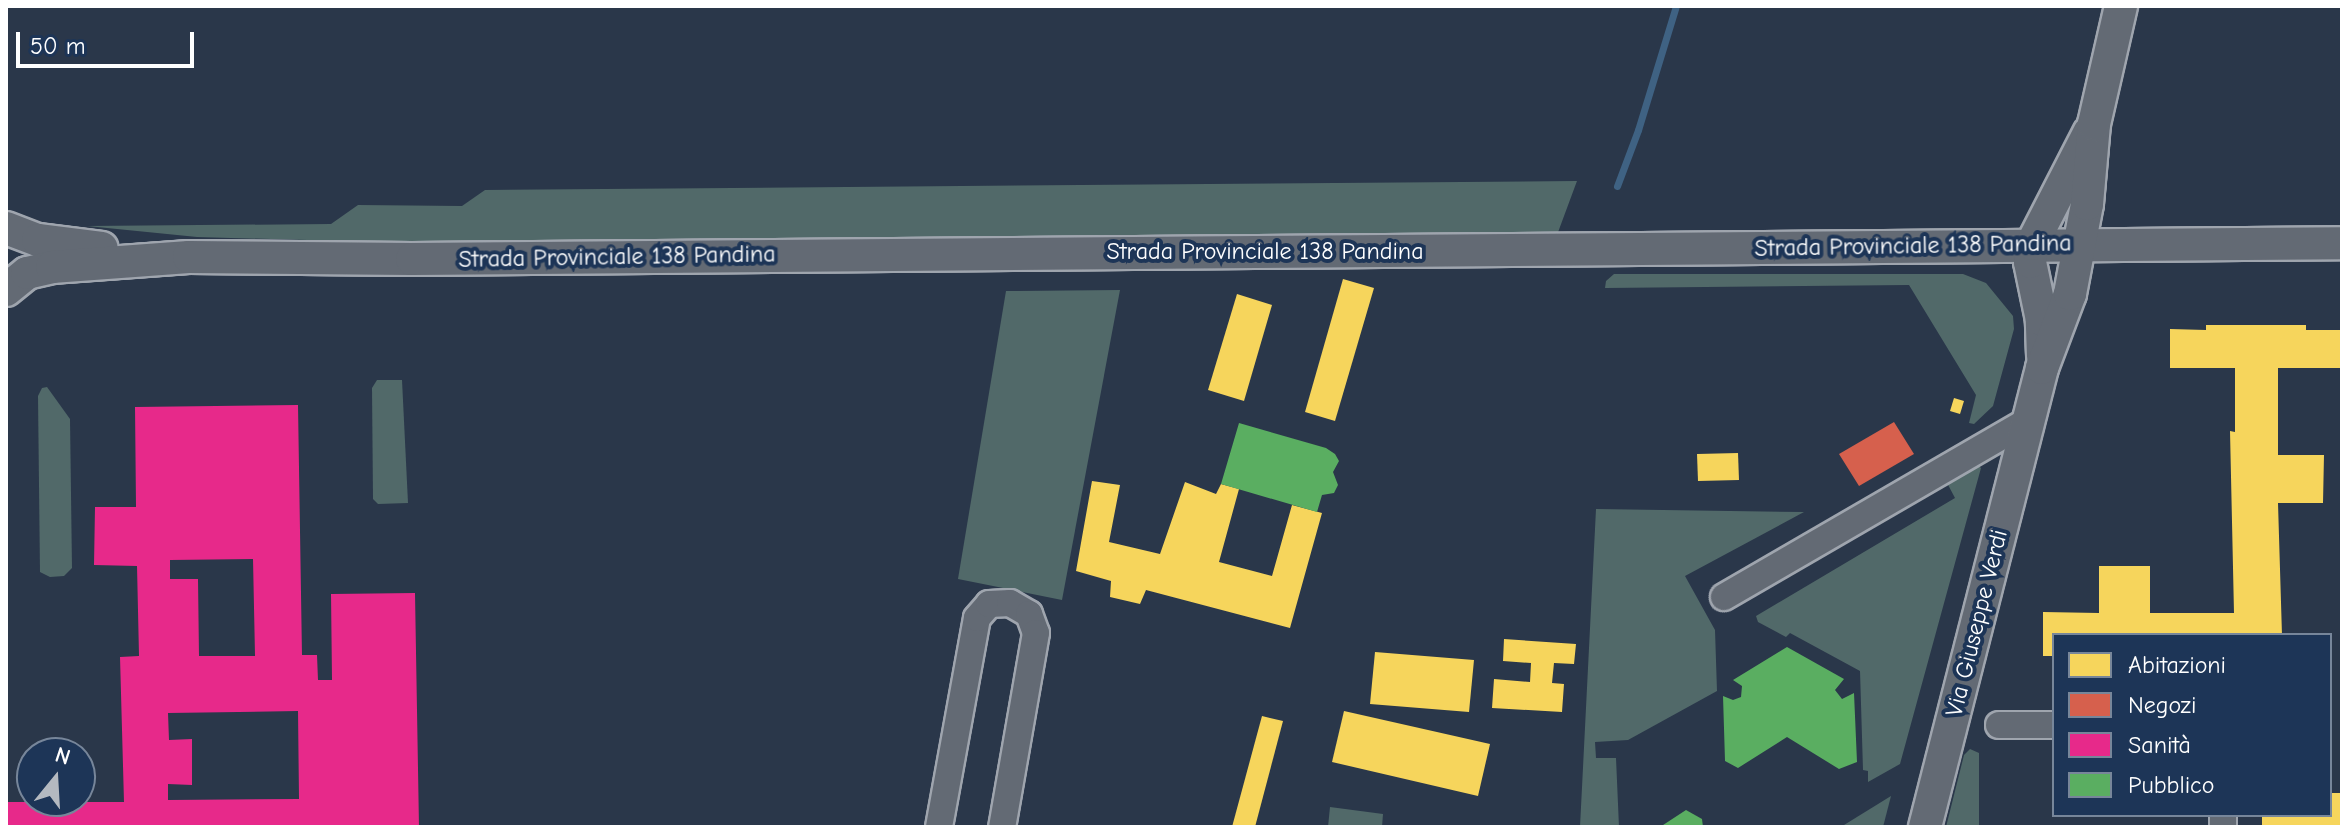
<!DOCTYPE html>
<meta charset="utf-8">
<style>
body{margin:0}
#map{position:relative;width:2348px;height:833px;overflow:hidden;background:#2a374a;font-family:"Comic Neue",sans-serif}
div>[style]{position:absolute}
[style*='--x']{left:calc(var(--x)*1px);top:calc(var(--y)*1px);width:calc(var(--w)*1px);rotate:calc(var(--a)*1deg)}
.green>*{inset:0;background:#516969}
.homes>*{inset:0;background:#f6d55c}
.shops>*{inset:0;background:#d6604d}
.health>*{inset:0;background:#e7298a}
.public>*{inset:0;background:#5aae61}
.stream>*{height:7px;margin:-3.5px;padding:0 3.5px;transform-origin:3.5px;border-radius:3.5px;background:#3f6283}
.roads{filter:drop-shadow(2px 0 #9fa5ae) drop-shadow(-2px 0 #9fa5ae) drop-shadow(0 2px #9fa5ae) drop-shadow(0 -2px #9fa5ae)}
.minor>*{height:26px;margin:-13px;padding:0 13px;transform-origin:13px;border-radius:13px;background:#636a74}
.tertiary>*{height:32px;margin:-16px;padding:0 16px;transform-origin:16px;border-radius:16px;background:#636a74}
span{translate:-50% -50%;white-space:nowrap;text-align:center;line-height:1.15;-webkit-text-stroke:8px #1d3557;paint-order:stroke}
.street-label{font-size:24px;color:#fff}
.frame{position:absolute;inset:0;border:8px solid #fff;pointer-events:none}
.legend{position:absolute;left:2052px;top:633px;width:280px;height:184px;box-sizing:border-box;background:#1d3557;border:2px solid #77869a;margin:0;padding:10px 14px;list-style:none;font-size:24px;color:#fff}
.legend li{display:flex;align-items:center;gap:16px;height:40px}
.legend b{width:40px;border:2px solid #77869a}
.north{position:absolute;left:16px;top:737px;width:80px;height:80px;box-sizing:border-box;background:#1d3557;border:2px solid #77869a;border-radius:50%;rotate:18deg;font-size:22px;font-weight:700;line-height:32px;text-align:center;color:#fff}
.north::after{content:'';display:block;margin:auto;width:28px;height:36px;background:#b4b9c0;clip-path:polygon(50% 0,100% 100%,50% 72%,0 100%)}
.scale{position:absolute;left:16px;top:32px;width:178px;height:36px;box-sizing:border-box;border:4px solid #fff;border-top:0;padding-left:10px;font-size:24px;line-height:28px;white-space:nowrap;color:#fff;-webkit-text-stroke:6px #1d3557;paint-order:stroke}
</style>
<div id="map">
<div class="green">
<div style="clip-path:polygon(1577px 181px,1557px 235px,554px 247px,197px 237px,87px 226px,331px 224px,358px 205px,462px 206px,485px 190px)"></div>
<div style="clip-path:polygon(1614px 274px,1963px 274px,1986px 283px,2013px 316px,2014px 329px,1993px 406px,1974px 424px,1969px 423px,1976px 395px,1909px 285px,1605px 288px,1606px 281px)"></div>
<div style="clip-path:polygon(1120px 290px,1062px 600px,958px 579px,1006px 291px)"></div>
<div style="clip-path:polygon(377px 380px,402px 380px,408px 503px,378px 504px,373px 499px,372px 388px)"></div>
<div style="clip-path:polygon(47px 387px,70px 419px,72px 568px,64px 576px,50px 577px,40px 572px,38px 396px,42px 388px)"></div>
<div style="clip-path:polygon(1976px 463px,1981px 468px,1900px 764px,1868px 782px,1868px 771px,1863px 770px,1860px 671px,1790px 633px,1786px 637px,1758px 622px,1756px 616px,1955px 498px,1946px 481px)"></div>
<div style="clip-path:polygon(1596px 509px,1804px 512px,1685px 576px,1715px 630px,1717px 691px,1628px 740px,1595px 742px,1596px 758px,1616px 758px,1619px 827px,1580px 827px)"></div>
<div style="clip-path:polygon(1970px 749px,1979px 753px,1979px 827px,1946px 827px,1964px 755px)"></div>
<div style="clip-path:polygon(1891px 796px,1883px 827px,1844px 827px,1844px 825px)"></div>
<div style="clip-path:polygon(1330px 807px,1383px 814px,1382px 827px,1328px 827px)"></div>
</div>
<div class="homes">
<div style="clip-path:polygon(1343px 279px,1374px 288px,1335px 421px,1305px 412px)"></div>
<div style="clip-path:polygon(1237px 294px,1272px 305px,1244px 401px,1208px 390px)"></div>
<div style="clip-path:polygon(2206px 325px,2306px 325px,2306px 330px,2342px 330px,2342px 368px,2278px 368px,2278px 455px,2324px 455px,2323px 503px,2278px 503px,2282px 635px,2054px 635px,2054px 656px,2043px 656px,2043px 612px,2099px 613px,2099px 566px,2150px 566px,2150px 613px,2234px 613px,2230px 431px,2235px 432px,2235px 368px,2170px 368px,2170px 329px,2206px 330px)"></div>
<div style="clip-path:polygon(1954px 398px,1964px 401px,1960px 414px,1950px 411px)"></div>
<div style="clip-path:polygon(1738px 453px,1739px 480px,1698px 481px,1697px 454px)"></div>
<div style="clip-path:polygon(1092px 481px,1120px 485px,1109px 542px,1160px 554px,1185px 482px,1216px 494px,1221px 484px,1239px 489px,1219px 562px,1272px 576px,1292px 505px,1322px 513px,1290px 628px,1146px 590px,1140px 604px,1110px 597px,1111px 581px,1076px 571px)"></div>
<div style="clip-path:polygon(1504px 639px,1576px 644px,1574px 664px,1554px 663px,1552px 683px,1564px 684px,1562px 712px,1492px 708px,1494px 679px,1530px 682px,1531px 663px,1503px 661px)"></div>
<div style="clip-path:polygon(1375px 652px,1474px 660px,1469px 712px,1370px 704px)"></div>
<div style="clip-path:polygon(1344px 711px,1490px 744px,1478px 796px,1332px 762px)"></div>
<div style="clip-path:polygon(1262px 716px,1283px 721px,1255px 827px,1232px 827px)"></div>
<div style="clip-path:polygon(2330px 793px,2342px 793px,2342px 827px,2262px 827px,2262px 815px,2330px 815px)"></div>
</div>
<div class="shops">
<div style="clip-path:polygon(1894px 422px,1914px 454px,1859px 486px,1839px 454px)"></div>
</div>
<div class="health">
<div style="clip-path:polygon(evenodd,298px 405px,302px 655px,317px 655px,318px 680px,332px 680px,331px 594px,415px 593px,419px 827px,6px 827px,6px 802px,124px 802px,120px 657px,139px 656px,137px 566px,94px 565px,95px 507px,136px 507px,135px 407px,298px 405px,253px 559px,255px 656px,199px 656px,198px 579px,170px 579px,170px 560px,253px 559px,298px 405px,298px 711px,299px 799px,168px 800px,168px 784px,192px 785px,192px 739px,169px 740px,168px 713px,298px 711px)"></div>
</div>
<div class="public">
<div style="clip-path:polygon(1239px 423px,1326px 448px,1335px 454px,1339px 461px,1333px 472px,1338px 485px,1334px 493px,1322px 495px,1317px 512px,1221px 484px)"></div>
<div style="clip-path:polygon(1787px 647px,1844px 679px,1835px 690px,1842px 699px,1854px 693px,1857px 762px,1839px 769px,1787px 737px,1738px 768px,1725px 761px,1723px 696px,1733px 700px,1741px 697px,1742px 686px,1733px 680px)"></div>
<div style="clip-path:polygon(1686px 810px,1702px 819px,1703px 827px,1660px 827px)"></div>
</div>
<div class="stream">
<div style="--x:1617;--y:186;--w:60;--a:-69.4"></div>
<div style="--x:1638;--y:130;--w:130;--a:-73"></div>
</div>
<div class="roads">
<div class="minor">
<div style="--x:1724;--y:597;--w:353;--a:-30.1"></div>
<div style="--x:1999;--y:725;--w:55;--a:0"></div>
<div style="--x:2223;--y:815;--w:12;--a:90"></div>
<div style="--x:939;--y:827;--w:212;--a:-79.7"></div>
<div style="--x:977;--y:618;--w:18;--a:-49"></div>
<div style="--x:989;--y:604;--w:21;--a:-3"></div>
<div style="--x:1010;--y:603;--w:22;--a:30"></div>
<div style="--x:1029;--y:614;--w:20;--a:70"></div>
<div style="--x:1036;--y:633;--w:197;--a:99.9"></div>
</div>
<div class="tertiary">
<div style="--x:6;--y:228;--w:34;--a:21"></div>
<div style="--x:38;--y:240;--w:64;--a:7.1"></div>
<div style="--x:6;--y:290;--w:27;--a:-39"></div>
<div style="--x:27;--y:273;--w:26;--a:-13"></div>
<div style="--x:52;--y:267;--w:137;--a:-4.2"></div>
<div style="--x:189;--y:257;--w:223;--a:0.5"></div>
<div style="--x:412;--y:259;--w:1930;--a:-0.47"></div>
<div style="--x:2043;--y:356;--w:36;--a:-92"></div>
<div style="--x:2042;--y:320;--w:59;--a:-101.7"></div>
<div style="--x:2030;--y:262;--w:18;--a:-84"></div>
<div style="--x:2032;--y:244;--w:125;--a:-62.8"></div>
<div style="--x:1925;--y:827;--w:474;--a:-75.7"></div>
<div style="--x:2042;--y:368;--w:79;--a:-69.3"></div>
<div style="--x:2070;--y:294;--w:92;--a:-79.3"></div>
<div style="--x:2087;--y:204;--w:80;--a:-85"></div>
<div style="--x:2094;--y:124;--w:121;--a:-77.1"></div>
</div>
</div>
<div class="street-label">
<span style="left:1913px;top:246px;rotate:-1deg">Strada Provinciale 138 Pandina</span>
<span style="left:1265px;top:252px">Strada Provinciale 138 Pandina</span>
<span style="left:617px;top:257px;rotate:-1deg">Strada Provinciale 138 Pandina</span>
<span style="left:1977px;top:623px;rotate:-76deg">Via Giuseppe Verdi</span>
</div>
<div class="frame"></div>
<ul class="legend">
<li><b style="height:22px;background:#f6d55c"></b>Abitazioni</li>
<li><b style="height:22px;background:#d6604d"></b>Negozi</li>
<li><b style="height:22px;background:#e7298a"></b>Sanità</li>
<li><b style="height:22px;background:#5aae61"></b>Pubblico</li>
</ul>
<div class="north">N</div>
<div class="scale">50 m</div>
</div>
